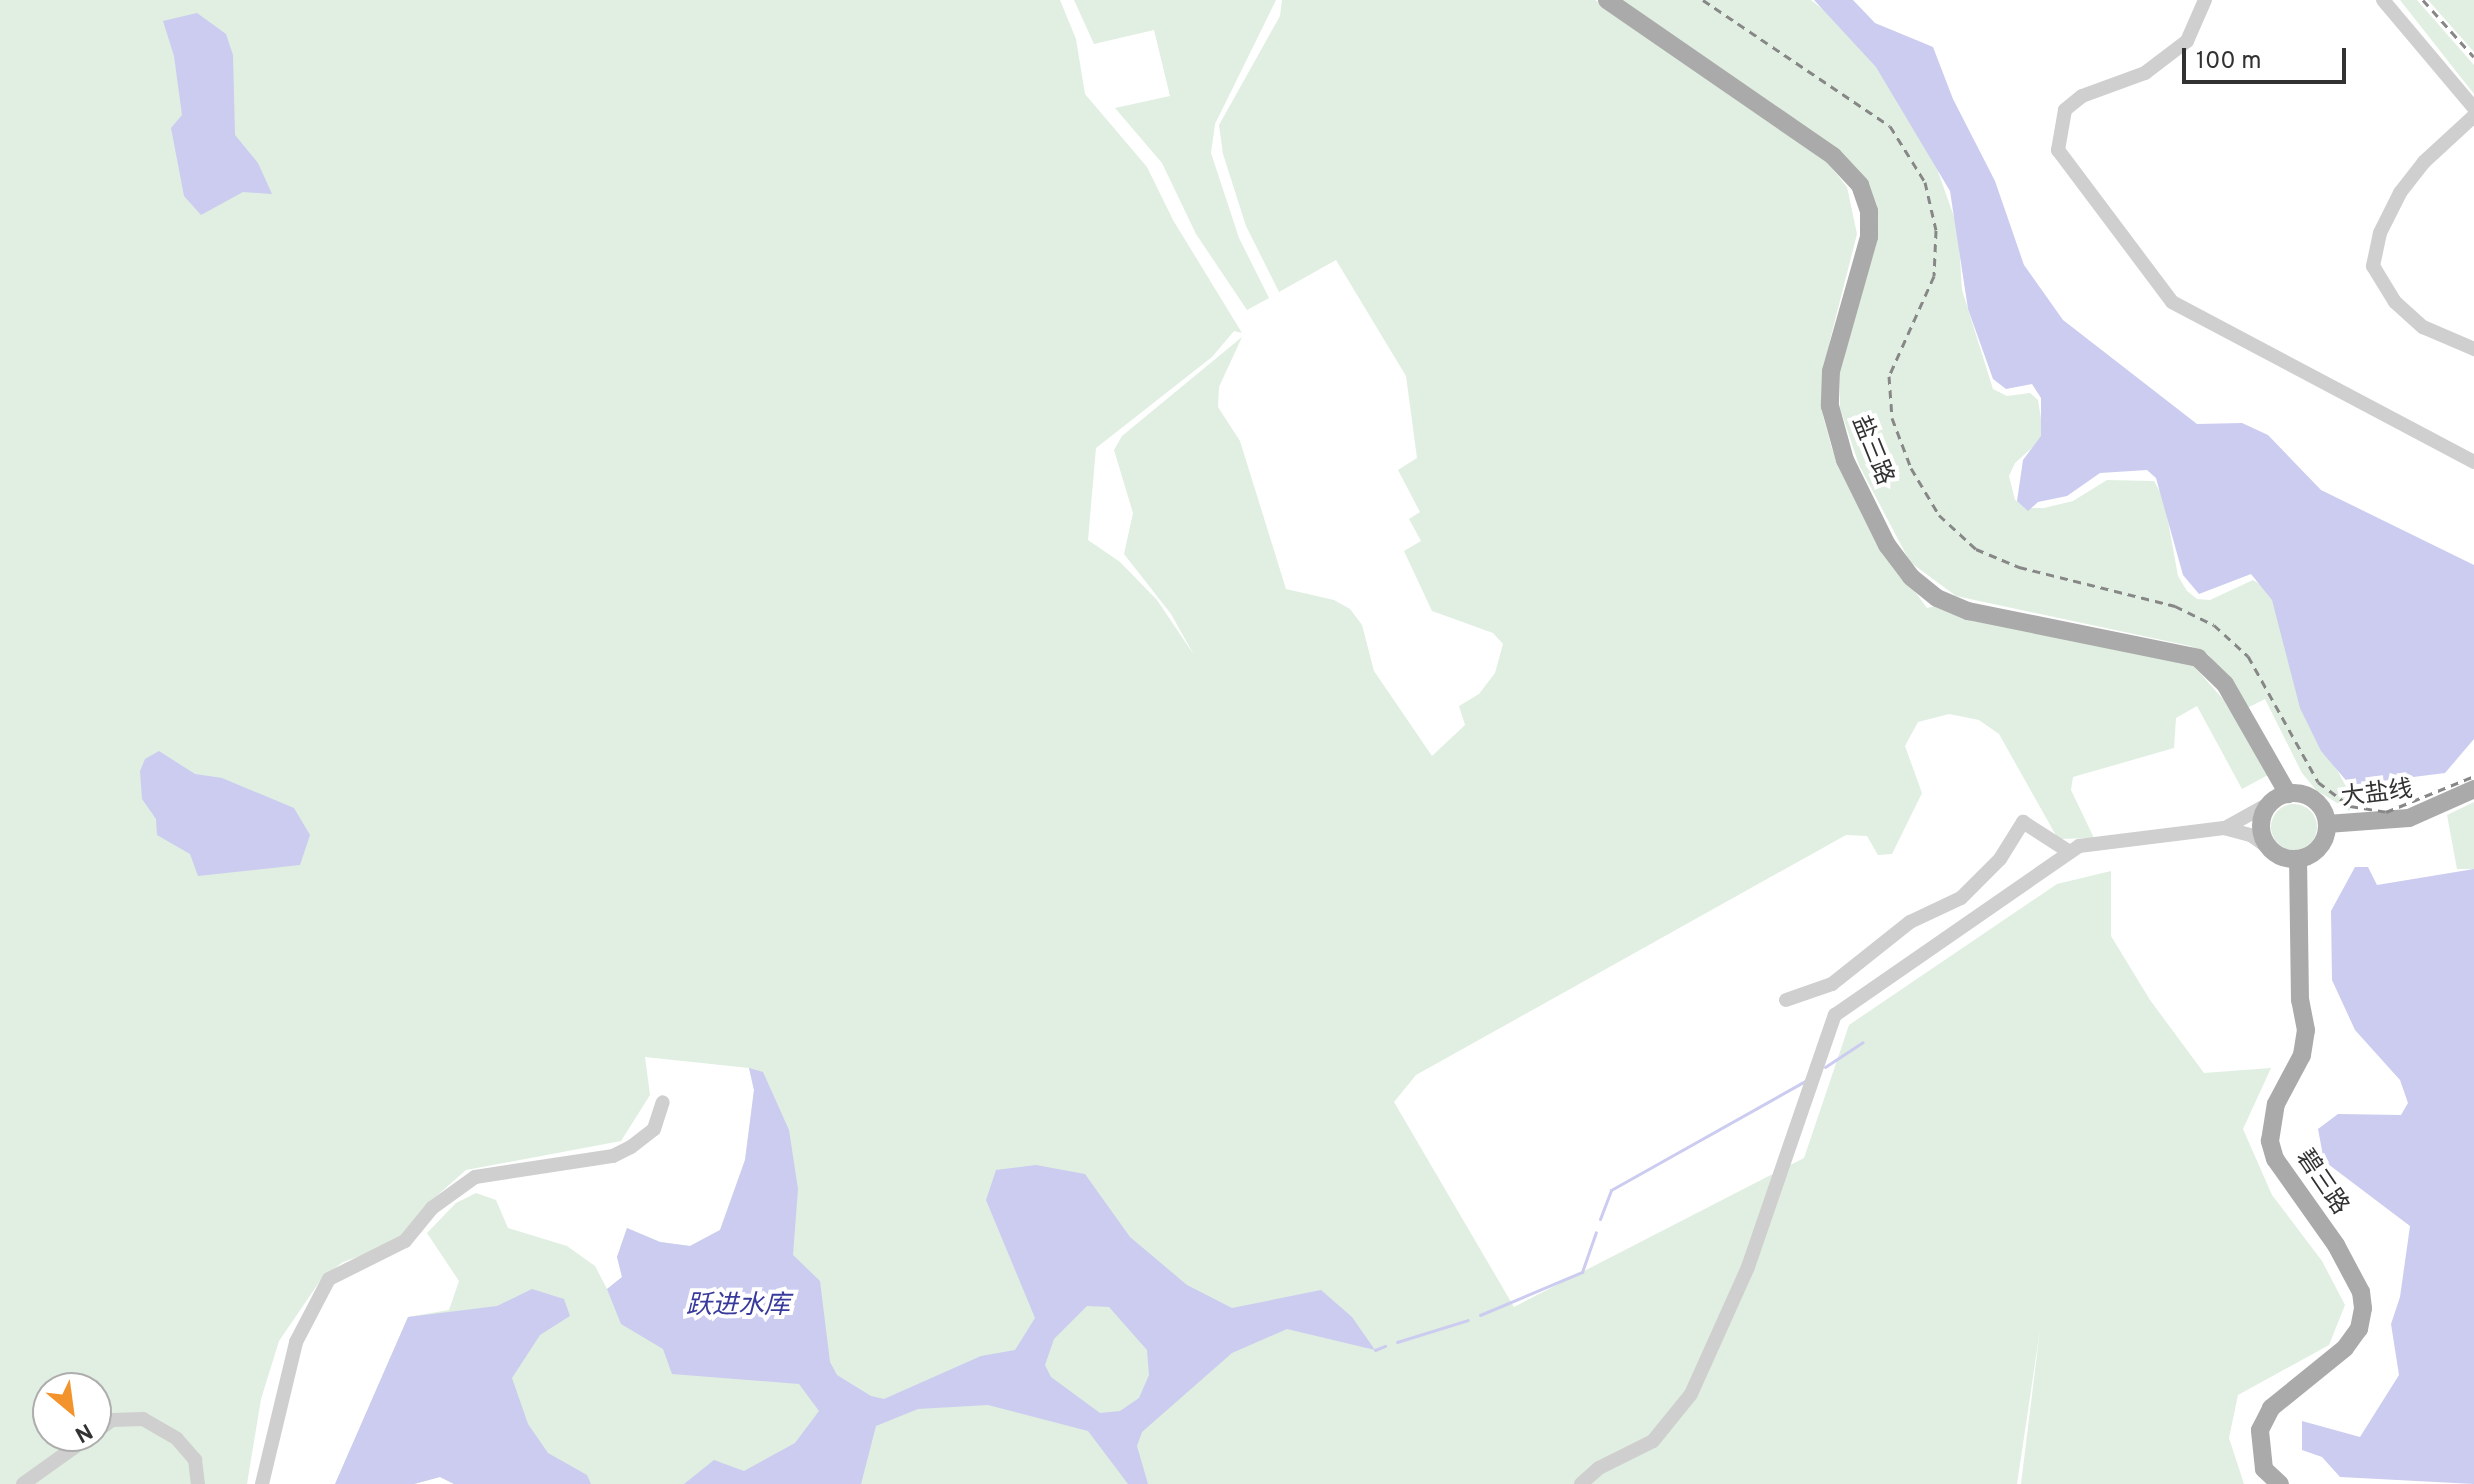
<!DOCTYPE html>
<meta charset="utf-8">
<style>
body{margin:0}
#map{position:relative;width:2474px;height:1484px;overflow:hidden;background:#fff;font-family:Overpass,"Noto Sans SC",sans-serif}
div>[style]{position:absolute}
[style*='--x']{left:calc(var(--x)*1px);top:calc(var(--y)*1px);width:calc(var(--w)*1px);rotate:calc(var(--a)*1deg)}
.green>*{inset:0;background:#e0efe1}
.round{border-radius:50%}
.water>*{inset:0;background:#cbccf0}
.stream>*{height:3px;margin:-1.5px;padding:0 1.5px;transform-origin:1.5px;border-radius:1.5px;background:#cbccf0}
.minor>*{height:14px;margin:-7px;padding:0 7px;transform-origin:7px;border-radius:7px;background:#cfcfcf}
.major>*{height:18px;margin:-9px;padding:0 9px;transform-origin:9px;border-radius:9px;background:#aaa}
.major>.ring{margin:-9px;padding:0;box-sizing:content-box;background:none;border:18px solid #aaa;border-radius:50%}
.rail>*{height:3px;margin-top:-1.5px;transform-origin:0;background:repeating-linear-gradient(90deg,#878787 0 8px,transparent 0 14px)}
span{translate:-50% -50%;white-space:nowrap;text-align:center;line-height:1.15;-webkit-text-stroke:8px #fff;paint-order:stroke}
.street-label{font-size:24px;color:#323232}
.water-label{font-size:26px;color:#383a9c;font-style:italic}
.north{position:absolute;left:32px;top:1372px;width:80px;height:80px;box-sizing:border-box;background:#fff;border:2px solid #adadad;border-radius:50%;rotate:151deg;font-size:22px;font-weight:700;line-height:32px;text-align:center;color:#323232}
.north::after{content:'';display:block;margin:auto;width:28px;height:36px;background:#f2932b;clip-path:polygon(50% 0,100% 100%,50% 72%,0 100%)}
.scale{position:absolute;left:2182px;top:48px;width:164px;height:36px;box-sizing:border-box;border:4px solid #323232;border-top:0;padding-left:10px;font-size:24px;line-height:28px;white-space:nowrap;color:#323232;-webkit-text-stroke:6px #fff;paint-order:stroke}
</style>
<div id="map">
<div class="green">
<div style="clip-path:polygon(evenodd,0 0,1060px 0,1076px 39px,1085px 94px,1147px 167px,1173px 220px,1242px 333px,1234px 331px,1212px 357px,1096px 448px,1088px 540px,1120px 562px,1157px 600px,1194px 655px,1171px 614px,1124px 554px,1133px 513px,1114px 450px,1122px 436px,1242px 337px,1219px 387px,1218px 407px,1240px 441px,1286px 589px,1334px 600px,1350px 609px,1362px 625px,1374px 671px,1432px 756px,1465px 725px,1459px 706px,1479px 694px,1495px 673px,1503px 644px,1493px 633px,1432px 611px,1404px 551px,1421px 541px,1409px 519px,1420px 512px,1398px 470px,1417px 458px,1406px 376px,1336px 260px,1279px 292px,1246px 226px,1223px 154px,1219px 125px,1280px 16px,1282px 0,1595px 0,1626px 18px,1819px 152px,1847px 187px,1857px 234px,1830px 340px,1823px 416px,1832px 449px,1872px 533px,1927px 608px,1941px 605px,2191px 663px,2223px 699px,2268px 775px,2242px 789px,2197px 706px,2176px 718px,2174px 748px,2073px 777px,2071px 790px,2094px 838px,2058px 839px,1999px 734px,1979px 720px,1949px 714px,1918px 722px,1905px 746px,1922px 793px,1892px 854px,1878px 855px,1867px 836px,1846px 835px,1416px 1075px,1394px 1102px,1514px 1307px,1804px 1158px,1849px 1025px,2057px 884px,2111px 871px,2111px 936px,2150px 1000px,2204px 1073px,2271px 1068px,2243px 1129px,2272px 1195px,2322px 1261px,2345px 1305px,2329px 1345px,2238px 1395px,2229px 1438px,2244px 1484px,2021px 1484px,2040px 1330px,2017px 1484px,454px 1484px,440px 1477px,414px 1484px,335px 1484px,408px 1317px,449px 1310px,459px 1281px,427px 1233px,456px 1203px,476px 1193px,496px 1200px,508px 1228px,567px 1246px,595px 1266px,607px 1289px,622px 1277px,617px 1257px,627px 1228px,660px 1242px,690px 1246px,720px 1230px,745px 1160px,754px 1090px,749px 1068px,645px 1057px,650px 1095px,621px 1141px,466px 1170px,424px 1207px,394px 1244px,343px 1262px,322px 1278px,279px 1341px,261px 1399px,247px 1484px,0 1484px,0 0,48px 1388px,96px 1388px,96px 1436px,48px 1436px,48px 1388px)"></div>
<div style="clip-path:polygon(1074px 0,1276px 0,1215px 124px,1211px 153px,1239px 238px,1269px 298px,1247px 310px,1196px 234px,1162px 163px,1115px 108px,1170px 96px,1154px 30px,1094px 44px)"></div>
<div style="clip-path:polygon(1621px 0,1811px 0,1839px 22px,1886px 77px,1930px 149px,1958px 228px,1962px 290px,1993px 389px,2007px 396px,2030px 393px,2038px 400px,2044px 437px,2015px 463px,2009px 476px,2015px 500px,2028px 508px,2044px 508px,2073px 501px,2107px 480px,2154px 481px,2164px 499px,2178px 576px,2187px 591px,2197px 599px,2210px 600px,2253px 580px,2269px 590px,2309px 717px,2351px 796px,2350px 811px,2316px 790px,2302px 773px,2265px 699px,2247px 708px,2208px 654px,2190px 646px,1956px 596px,1910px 562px,1859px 465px,1840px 408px,1840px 365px,1873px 233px,1836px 149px)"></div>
<div style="clip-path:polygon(2400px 0,2417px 0,2474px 65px,2474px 94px)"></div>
<div style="clip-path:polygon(2428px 0,2474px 0,2474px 52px)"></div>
<div style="clip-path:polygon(2474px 802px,2474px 869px,2457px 869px,2447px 815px)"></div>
<div class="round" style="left:2271px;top:804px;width:46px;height:46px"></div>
</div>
<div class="water">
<div style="clip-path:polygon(1814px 0,1853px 0,1875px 23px,1933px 47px,1953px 99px,1995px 181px,2024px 265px,2063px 320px,2197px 424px,2242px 423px,2268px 435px,2321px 490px,2474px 565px,2474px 739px,2445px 773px,2350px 785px,2321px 751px,2300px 708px,2272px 600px,2251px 574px,2199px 594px,2183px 575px,2156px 478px,2147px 470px,2100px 473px,2067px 496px,2038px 502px,2028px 511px,2017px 501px,2023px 460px,2041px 436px,2041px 398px,2032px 384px,2006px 389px,1993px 379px,1968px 309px,1950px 191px,1876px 67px)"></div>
<div style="clip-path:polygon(197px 13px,226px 34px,233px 55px,235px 135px,258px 163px,272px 194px,243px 192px,201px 215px,184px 196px,171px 128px,182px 115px,174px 56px,163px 21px)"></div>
<div style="clip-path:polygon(159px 751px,195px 774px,222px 778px,294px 808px,310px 835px,300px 865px,198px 876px,190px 854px,157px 835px,156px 819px,142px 799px,140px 771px,145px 759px)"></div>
<div style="clip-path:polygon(2355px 867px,2368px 867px,2377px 885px,2474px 869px,2474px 1484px,2340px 1477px,2322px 1457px,2302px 1450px,2302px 1421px,2360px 1437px,2399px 1375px,2391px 1324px,2400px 1297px,2410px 1226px,2324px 1161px,2318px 1129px,2338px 1114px,2401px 1115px,2408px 1103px,2400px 1080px,2355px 1030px,2332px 980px,2331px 911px)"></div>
<div style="clip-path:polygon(evenodd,749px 1068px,763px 1072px,789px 1130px,798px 1189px,793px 1255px,820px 1281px,830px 1362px,837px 1375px,871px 1396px,884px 1399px,981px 1356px,1015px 1350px,1035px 1318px,986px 1200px,996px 1170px,1036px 1165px,1085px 1174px,1130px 1237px,1187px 1285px,1232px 1308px,1321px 1290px,1352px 1317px,1375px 1350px,1287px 1329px,1232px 1353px,1142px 1432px,1137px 1446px,1148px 1484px,1128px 1484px,1088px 1431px,988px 1405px,918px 1409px,876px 1426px,861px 1484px,684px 1484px,714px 1460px,744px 1471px,795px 1443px,819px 1411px,799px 1384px,672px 1374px,663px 1349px,621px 1324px,607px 1289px,622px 1277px,617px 1257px,627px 1228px,660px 1242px,690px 1246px,720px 1230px,745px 1160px,754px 1090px,749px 1068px,1087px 1306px,1109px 1307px,1147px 1350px,1149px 1375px,1139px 1398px,1120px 1411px,1100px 1413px,1051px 1377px,1045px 1365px,1054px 1339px,1087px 1306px)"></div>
<div style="clip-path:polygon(532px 1289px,564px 1299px,570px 1316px,540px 1335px,512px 1378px,528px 1424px,548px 1453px,587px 1475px,591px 1484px,454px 1484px,440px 1477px,414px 1484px,335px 1484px,408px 1317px,497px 1306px)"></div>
</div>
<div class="stream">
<div style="--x:1825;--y:1067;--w:45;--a:-33.3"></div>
<div style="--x:1600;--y:1219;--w:31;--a:-69"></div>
<div style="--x:1611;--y:1190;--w:225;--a:-29.3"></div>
<div style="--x:1480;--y:1315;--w:111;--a:-22.9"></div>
<div style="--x:1582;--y:1272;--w:42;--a:-70.7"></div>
<div style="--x:1397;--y:1342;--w:74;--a:-17.2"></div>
<div style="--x:1375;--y:1350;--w:11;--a:-22"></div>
</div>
<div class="minor">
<div style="--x:2205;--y:0;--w:45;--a:113.7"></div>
<div style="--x:2187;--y:41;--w:53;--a:142.7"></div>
<div style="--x:2145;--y:73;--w:67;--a:159.9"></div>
<div style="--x:2082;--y:96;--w:22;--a:141"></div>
<div style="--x:2065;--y:110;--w:41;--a:99.9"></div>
<div style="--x:2058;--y:150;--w:190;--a:53.1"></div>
<div style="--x:2172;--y:302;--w:342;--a:27.9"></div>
<div style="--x:2383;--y:0;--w:141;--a:49.9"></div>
<div style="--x:2474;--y:116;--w:68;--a:137.4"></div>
<div style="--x:2424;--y:162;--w:39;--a:128"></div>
<div style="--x:2400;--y:193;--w:45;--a:116.6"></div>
<div style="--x:2380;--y:233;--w:34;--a:102"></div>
<div style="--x:2373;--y:266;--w:42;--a:58.6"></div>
<div style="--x:2395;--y:302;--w:38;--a:42"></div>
<div style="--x:2423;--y:327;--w:56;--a:23.3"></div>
<div style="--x:2225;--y:828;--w:54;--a:-29"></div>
<div style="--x:1786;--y:1000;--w:49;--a:-19.2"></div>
<div style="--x:1832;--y:984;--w:100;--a:-38.5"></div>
<div style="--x:1910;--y:922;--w:56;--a:-25.2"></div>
<div style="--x:1961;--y:898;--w:55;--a:-45"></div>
<div style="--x:2000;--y:859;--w:44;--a:-58.1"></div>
<div style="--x:2023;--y:822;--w:54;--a:32.8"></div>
<div style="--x:96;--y:1432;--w:20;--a:-37"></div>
<div style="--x:112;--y:1420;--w:31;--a:-2"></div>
<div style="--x:143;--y:1419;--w:39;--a:30"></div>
<div style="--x:177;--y:1439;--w:28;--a:49"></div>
<div style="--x:195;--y:1460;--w:24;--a:83"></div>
<div style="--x:23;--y:1484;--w:82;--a:-35.6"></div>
<div style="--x:262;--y:1484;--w:146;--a:-76.5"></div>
<div style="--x:296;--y:1342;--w:71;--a:-62.4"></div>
<div style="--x:329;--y:1279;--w:85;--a:-26.6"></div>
<div style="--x:405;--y:1241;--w:43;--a:-50.7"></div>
<div style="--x:432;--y:1208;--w:53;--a:-35.8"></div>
<div style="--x:475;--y:1177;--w:140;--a:-8.7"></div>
<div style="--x:613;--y:1156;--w:20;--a:-27"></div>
<div style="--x:631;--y:1147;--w:29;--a:-38"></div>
<div style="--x:654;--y:1129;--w:28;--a:-72"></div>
<div style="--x:1581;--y:1484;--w:24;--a:-42"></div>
<div style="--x:1599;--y:1468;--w:60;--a:-26.6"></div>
<div style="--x:1653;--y:1441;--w:60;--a:-51"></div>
<div style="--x:1691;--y:1394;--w:139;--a:-65.8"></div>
<div style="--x:1748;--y:1267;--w:267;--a:-71"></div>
<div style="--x:1835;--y:1015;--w:297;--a:-34.7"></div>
<div style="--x:2079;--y:846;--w:146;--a:-7.1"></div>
<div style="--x:2224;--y:828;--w:28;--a:15"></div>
<div style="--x:2251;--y:835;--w:22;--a:36"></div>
</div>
<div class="major">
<div style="--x:1607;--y:0;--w:275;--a:34.6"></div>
<div style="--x:1833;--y:156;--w:40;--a:47"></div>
<div style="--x:1860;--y:185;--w:28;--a:71"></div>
<div style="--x:1869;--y:211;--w:26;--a:90"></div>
<div style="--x:1869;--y:237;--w:139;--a:105.8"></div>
<div style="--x:1831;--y:371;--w:35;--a:92"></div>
<div style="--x:1830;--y:406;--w:56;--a:74.5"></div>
<div style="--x:1845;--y:460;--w:95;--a:63.7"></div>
<div style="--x:1887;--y:545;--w:40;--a:53"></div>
<div style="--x:1911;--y:577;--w:33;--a:39"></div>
<div style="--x:1937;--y:598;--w:34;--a:23"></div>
<div style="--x:1968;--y:611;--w:235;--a:11.5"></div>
<div style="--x:2198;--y:658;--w:37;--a:44"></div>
<div style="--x:2225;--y:684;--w:127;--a:60.2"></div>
<div class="ring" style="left:2261px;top:793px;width:48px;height:48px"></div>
<div style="--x:2327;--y:824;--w:82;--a:-4.2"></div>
<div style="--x:2409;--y:818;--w:71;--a:-24"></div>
<div style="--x:2280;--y:1484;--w:22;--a:-137"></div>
<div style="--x:2264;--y:1469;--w:39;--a:-96"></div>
<div style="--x:2260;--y:1430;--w:25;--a:-63"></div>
<div style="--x:2271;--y:1408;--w:95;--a:-39"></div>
<div style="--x:2345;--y:1348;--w:24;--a:-54"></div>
<div style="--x:2359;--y:1329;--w:21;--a:-79"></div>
<div style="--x:2363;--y:1308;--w:16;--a:-97"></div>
<div style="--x:2361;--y:1292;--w:53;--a:-118"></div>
<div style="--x:2336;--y:1245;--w:105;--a:-125.3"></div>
<div style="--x:2275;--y:1159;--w:19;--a:-106"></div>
<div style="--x:2270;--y:1141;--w:37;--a:-81"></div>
<div style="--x:2276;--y:1104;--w:55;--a:-62"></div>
<div style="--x:2302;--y:1055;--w:25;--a:-81"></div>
<div style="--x:2306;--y:1030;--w:31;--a:-101"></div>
<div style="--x:2300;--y:1000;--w:141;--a:-90.8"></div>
</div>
<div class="rail">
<div style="--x:1703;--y:0;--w:225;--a:34"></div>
<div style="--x:1890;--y:126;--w:66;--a:58"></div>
<div style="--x:1925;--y:182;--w:49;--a:77.1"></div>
<div style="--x:1936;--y:230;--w:46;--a:92.5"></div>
<div style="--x:1934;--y:276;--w:110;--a:114.2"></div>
<div style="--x:1889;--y:376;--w:42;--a:85.9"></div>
<div style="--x:1892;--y:418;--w:53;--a:69.2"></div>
<div style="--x:1911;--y:468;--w:55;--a:59.2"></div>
<div style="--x:1939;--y:515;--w:50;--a:42.6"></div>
<div style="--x:1976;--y:549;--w:47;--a:22.7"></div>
<div style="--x:2019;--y:567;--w:161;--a:14"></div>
<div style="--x:2175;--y:606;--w:43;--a:26"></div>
<div style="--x:2214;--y:625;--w:46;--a:42.4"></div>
<div style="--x:2248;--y:656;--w:144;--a:60.9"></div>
<div style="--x:2318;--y:782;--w:40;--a:37"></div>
<div style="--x:2350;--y:806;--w:36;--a:9"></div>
<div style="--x:2386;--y:812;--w:95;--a:-22.2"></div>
<div style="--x:2423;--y:0;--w:76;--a:48.2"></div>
</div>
<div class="street-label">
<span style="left:1871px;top:451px;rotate:68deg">盐三路</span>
<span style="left:2377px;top:795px;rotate:-7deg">大盐线</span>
<span style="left:2321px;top:1183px;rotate:56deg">碧三路</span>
</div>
<div class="water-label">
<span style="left:738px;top:1307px">跃进水库</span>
</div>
<div class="north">N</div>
<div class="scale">100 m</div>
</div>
